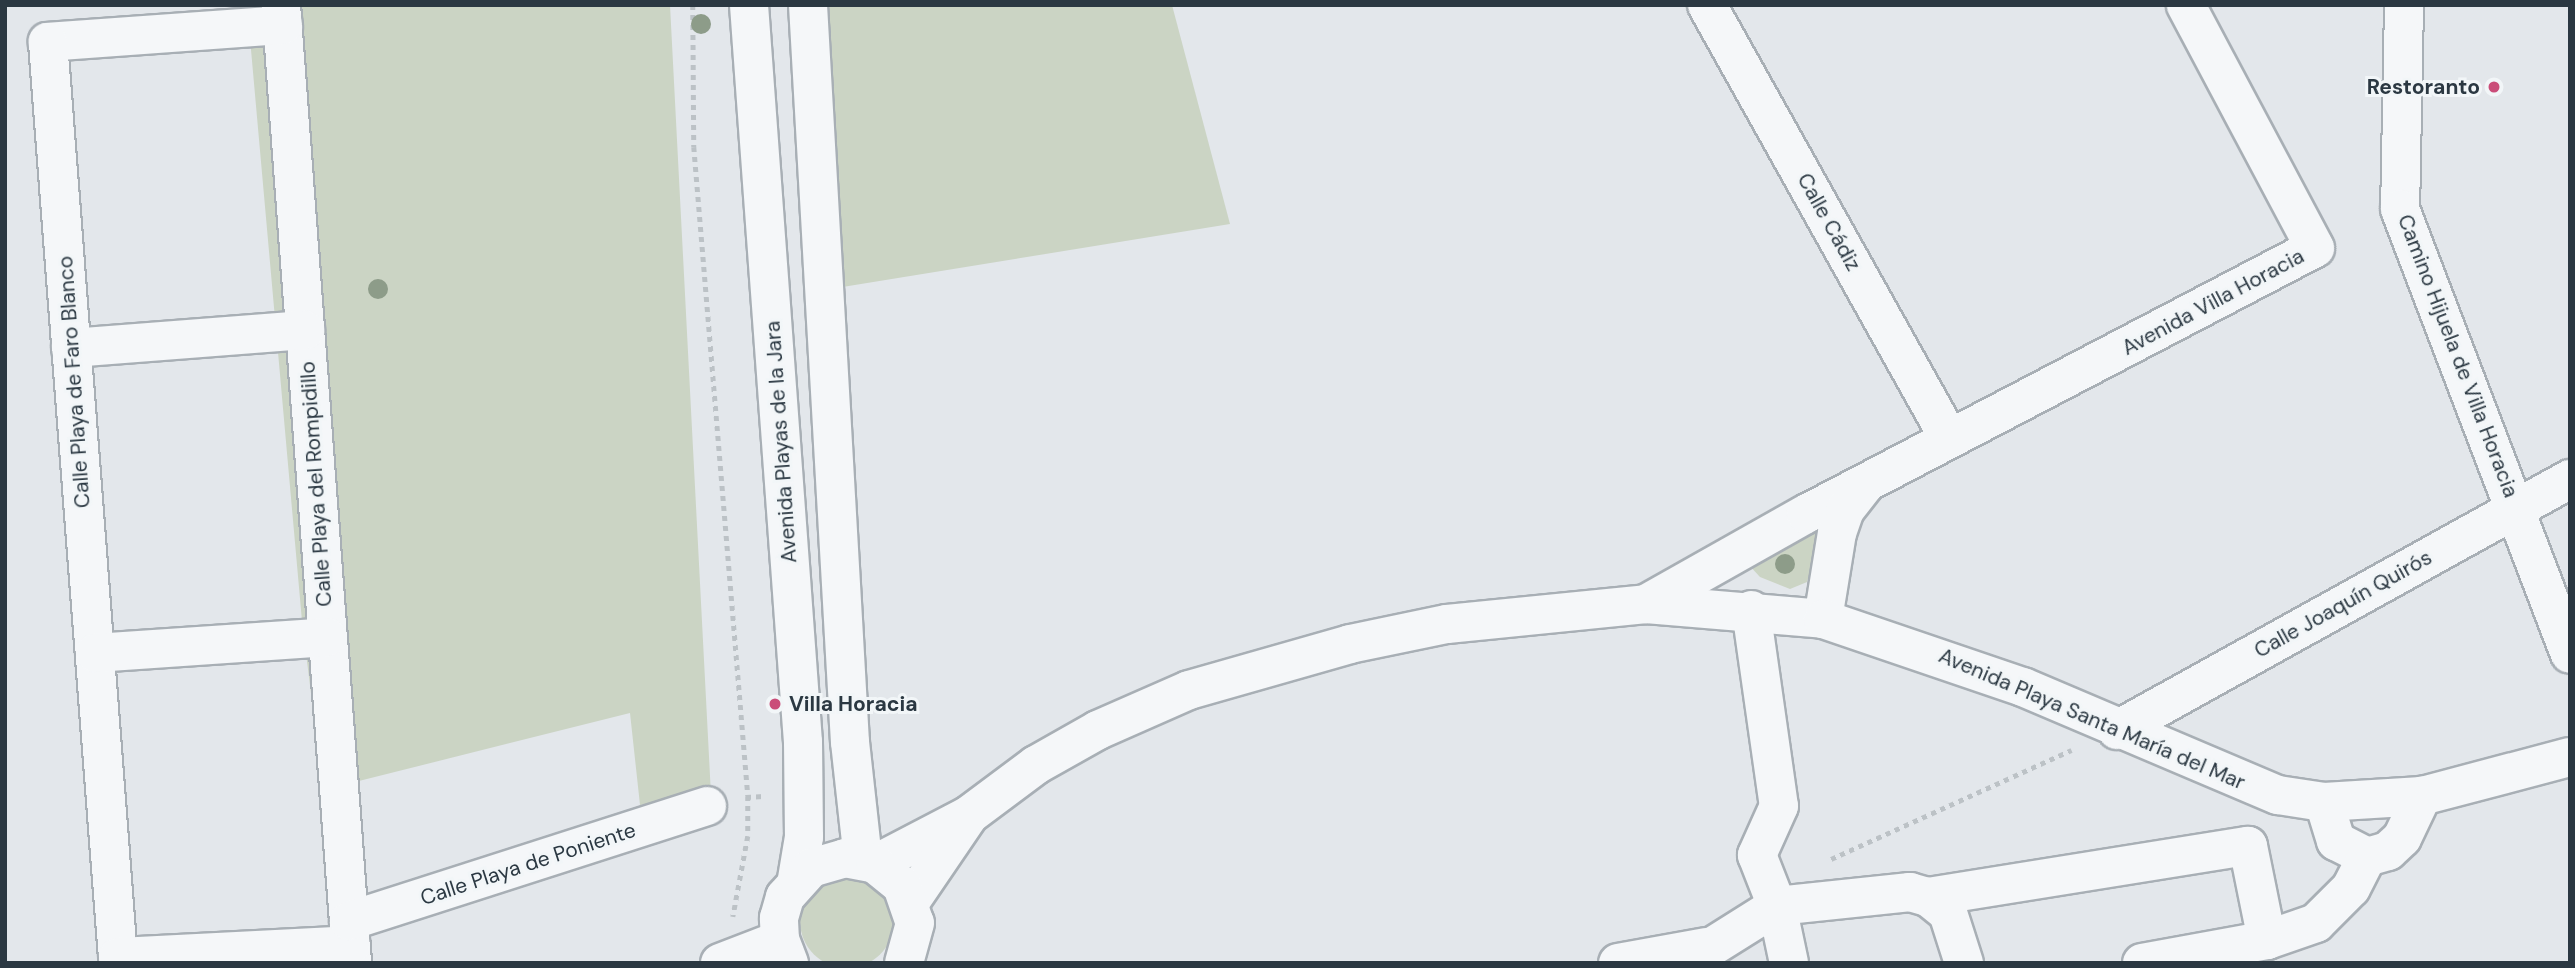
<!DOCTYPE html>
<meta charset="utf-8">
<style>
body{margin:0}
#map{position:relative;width:2575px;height:968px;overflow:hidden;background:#e3e7eb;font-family:"DM Sans",sans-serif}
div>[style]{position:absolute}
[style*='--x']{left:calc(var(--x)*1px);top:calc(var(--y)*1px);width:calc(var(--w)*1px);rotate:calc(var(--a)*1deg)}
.green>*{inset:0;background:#cbd4c4}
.round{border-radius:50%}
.path>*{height:4.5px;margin-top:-2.25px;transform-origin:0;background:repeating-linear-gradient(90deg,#bcc2c6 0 5px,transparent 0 10px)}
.roads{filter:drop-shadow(2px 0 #a8afb5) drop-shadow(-2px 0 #a8afb5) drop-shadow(0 2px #a8afb5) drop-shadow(0 -2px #a8afb5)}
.minor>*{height:38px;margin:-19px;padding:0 19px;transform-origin:19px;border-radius:19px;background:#f5f7f9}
.tertiary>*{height:38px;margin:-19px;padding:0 19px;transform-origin:19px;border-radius:19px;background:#f5f7f9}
.trees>*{width:20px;height:20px;margin:-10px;border-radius:50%;background:#8d9c89}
.dots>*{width:19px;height:19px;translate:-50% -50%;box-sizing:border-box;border:4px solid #f2f6f8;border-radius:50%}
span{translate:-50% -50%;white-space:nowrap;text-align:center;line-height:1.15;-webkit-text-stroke:6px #f2f6f8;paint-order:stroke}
.poi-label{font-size:21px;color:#2b3842;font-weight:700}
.right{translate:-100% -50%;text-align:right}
.left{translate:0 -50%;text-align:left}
.street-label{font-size:21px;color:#2b3842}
.frame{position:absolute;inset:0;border:7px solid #2b3842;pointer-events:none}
</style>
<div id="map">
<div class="green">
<div style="clip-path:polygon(247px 5px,670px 5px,711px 795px,640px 805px,630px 713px,323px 790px,302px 621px)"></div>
<div style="clip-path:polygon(808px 5px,1172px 5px,1230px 224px,824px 290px)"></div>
<div style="clip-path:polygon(1826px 521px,1807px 582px,1790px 589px,1760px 577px,1748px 564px)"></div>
<div class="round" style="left:800px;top:874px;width:94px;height:94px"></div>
</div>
<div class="path">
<div style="--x:693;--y:5;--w:142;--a:89.6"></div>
<div style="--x:694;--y:147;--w:651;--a:85.24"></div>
<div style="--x:748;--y:796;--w:40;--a:90"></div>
<div style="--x:748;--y:836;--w:82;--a:100.5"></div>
<div style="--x:746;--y:797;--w:19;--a:-3"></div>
<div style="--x:1831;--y:859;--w:264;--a:-24.4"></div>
</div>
<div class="roads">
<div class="minor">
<div style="--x:281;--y:5;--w:961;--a:85.76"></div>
<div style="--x:1707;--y:5;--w:497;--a:60.8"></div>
<div style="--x:2404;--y:5;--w:204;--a:91.1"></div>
<div style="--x:2400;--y:209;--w:476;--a:69.1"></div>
<div style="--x:283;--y:25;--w:236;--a:175.9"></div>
<div style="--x:48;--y:42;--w:918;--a:85.63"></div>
<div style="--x:118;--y:957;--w:233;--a:-2.9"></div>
<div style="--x:71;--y:348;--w:235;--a:-4.4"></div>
<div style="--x:1646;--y:604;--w:184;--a:-29.4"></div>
<div style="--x:1806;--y:514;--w:574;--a:-27.59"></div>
<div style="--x:2315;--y:248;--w:275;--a:-118"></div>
<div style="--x:1751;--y:610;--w:198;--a:81.9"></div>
<div style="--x:1779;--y:806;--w:54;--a:114.2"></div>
<div style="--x:1757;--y:855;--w:55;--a:68.6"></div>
<div style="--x:1777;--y:906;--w:58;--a:78.1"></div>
<div style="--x:1823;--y:619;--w:87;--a:-80.8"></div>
<div style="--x:1837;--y:533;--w:24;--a:-71"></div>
<div style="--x:1845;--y:510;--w:34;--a:-52"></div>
<div style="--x:95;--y:653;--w:233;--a:-3.9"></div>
<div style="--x:2117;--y:730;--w:518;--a:-28.99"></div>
<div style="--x:2324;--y:802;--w:41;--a:72.9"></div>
<div style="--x:2336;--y:841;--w:35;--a:27"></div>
<div style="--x:2367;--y:857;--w:22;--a:-16"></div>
<div style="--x:2388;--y:851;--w:19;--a:-43"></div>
<div style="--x:2402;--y:838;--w:47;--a:-64.5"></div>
<div style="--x:1777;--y:906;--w:134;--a:-6"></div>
<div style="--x:1910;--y:892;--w:19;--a:16"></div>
<div style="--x:349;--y:921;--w:376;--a:-17.8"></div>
<div style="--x:1964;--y:963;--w:52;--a:-107.7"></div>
<div style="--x:1948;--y:913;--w:26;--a:-141"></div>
<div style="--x:1928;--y:897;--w:324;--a:-9.1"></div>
<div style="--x:2248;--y:846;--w:96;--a:78.6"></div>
<div style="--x:2142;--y:963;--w:127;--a:-10.4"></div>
<div style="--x:2267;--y:940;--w:52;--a:-19.1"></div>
<div style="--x:2316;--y:923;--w:49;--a:-45"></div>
<div style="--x:2351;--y:888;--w:35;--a:-63"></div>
</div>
<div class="tertiary">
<div style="--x:749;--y:5;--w:739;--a:85.81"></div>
<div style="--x:803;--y:742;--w:95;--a:89.4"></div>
<div style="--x:804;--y:837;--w:43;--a:99.5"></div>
<div style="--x:808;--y:5;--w:738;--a:86.74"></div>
<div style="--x:850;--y:742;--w:119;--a:83.7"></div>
<div style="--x:875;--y:864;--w:106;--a:-27.5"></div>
<div style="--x:969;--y:815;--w:84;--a:-36.7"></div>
<div style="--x:1036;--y:765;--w:71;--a:-29.4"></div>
<div style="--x:1098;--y:730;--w:99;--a:-23.7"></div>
<div style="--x:1189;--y:690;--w:167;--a:-15.9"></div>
<div style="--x:1350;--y:644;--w:99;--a:-11.7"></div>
<div style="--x:1447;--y:624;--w:200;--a:-5.7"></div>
<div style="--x:1646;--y:604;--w:178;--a:4.8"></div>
<div style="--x:1823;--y:619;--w:211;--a:18.8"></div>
<div style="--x:2023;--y:687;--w:277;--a:23"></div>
<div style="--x:2278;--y:795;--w:47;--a:8.7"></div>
<div style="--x:2324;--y:802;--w:98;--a:-3.5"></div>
<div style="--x:2422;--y:796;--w:153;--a:-14.8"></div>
<div style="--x:910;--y:902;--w:103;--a:-55.7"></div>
<div style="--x:720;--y:963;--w:64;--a:-21"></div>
<div style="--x:789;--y:963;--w:25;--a:-111"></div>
<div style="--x:780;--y:940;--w:22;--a:-93"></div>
<div style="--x:779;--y:918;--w:22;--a:-74"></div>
<div style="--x:785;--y:897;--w:39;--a:-48"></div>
<div style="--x:811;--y:868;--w:35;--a:-16"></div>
<div style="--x:845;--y:858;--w:31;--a:11"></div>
<div style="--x:875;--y:864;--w:35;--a:39"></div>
<div style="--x:902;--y:886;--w:39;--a:71"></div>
<div style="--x:915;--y:923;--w:41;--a:105.4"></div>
<div style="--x:1618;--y:963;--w:90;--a:-10.2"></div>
<div style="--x:1686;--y:963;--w:107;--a:-32.1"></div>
</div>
</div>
<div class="trees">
<div style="left:701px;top:24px"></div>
<div style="left:378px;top:289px"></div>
<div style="left:1785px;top:564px"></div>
</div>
<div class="dots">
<div style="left:2494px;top:87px;background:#ca4d79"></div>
<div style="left:775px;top:704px;background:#ca4d79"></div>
</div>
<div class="poi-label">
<span class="right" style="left:2480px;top:87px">Restoranto</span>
<span class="left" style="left:789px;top:704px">Villa Horacia</span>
</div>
<div class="street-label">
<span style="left:1829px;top:222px;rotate:61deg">Calle Cádiz</span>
<span style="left:2213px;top:302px;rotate:-28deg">Avenida Villa Horacia</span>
<span style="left:2458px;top:356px;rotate:69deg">Camino Hijuela de Villa Horacia</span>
<span style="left:74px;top:382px;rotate:-94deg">Calle Playa de Faro Blanco</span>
<span style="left:781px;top:442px;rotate:-94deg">Avenida Playas de la Jara</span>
<span style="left:316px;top:484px;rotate:-94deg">Calle Playa del Rompidillo</span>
<span style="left:2343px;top:604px;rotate:-29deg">Calle Joaquín Quirós</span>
<span style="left:2092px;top:719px;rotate:23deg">Avenida Playa Santa María del Mar</span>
<span style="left:528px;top:864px;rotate:-18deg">Calle Playa de Poniente</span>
</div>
<div class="frame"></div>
</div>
